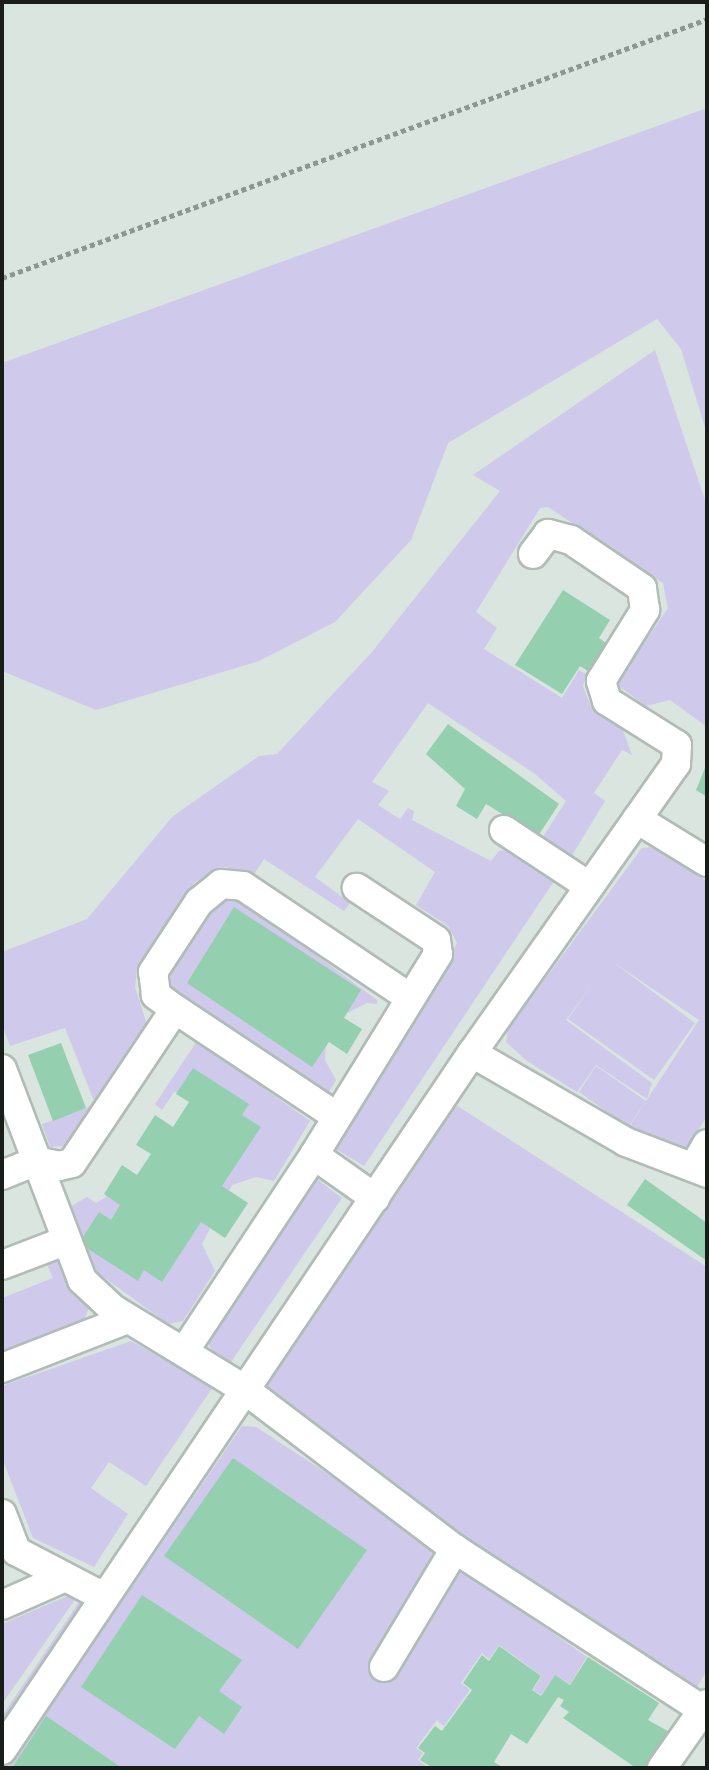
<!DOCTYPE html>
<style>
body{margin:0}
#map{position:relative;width:709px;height:1770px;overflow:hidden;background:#d9e5de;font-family:Merriweather,serif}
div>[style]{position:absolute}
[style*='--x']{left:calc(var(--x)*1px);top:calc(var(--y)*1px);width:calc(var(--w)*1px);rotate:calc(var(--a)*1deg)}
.green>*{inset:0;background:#cfc9eb}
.building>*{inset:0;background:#94d0b0}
.path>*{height:4.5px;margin-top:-2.25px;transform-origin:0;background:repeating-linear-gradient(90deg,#8d9691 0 5px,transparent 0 8.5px)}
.roads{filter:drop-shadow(2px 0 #b0bcb5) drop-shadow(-2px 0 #b0bcb5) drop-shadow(0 2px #b0bcb5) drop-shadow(0 -2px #b0bcb5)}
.minor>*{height:28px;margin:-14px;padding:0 14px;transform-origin:14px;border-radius:14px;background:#fff}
span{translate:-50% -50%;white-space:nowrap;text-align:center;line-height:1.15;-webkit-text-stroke:5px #fff;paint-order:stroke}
.frame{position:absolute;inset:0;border:4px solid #191d1a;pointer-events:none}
</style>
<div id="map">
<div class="green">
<div style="clip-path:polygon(707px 108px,707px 434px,681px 349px,657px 319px,448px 443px,411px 540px,335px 622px,259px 661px,96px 710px,2px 671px,2px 363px)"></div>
<div style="clip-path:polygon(655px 350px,707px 506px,707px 727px,670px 700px,646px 706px,616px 684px,668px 608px,663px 583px,548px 507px,540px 508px,476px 612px,497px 628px,484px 649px,562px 698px,579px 670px,586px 674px,583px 686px,591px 707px,622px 728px,632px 755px,622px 750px,594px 793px,605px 801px,571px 857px,541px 840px,566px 801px,535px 774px,428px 703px,372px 782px,389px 791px,378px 805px,400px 819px,408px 808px,414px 811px,412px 820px,491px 861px,499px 851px,510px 850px,554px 881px,364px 1166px,334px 1148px,425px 1005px,457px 943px,448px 926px,416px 905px,435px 872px,358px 819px,315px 877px,350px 903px,344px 911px,264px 859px,253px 876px,226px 867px,195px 882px,137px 971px,135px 987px,147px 1025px,65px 1146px,50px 1147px,42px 1124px,87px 1108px,94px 1101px,65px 1028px,10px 1046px,2px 1024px,2px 952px,87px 919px,173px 816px,259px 756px,277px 754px,372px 652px,500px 491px,473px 475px)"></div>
<div style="clip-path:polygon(652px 847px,707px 881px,707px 1116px,689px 1145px,678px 1150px,629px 1127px,699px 1020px,610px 960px,695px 1023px,654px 1080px,568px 1019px,592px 985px,566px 1020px,652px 1083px,647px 1099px,596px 1065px,577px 1092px,527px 1061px,506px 1042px,508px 1029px,642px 848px)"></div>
<div style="clip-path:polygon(227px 898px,244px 902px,377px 1000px,377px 1004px,367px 1003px,343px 1015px,326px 1040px,325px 1060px,336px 1080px,327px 1095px,169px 986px,172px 971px,216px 902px)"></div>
<div style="clip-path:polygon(197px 1041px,310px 1121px,274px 1181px,256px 1177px,232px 1185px,202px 1244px,215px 1271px,183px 1321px,168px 1324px,98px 1273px,88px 1261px,68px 1208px,87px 1197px,96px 1203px,133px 1180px,193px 1105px,186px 1093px,174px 1092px,162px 1110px,155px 1104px)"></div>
<div style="clip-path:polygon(596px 1066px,646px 1101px,628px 1127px,579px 1092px)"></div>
<div style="clip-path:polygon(456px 1105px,707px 1267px,707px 1671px,693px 1693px,258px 1393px)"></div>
<div style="clip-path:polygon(313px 1176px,342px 1198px,231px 1362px,211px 1349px,207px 1339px)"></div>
<div style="clip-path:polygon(58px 1258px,68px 1282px,89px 1308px,84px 1321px,2px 1353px,2px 1298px,53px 1278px,45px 1260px)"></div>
<div style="clip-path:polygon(131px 1341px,213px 1387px,146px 1486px,109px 1462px,91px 1488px,128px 1514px,94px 1567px,33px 1538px,2px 1458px,2px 1386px)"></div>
<div style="clip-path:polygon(242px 1426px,256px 1427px,428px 1539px,437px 1552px,587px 1657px,570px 1684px,555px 1675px,541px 1695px,533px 1690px,542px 1676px,499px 1645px,489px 1659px,482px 1653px,461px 1683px,470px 1690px,444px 1726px,437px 1720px,416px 1748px,423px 1753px,418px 1760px,429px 1768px,8px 1768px)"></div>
<div style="clip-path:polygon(70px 1595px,76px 1598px,2px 1704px,2px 1624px)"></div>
<div style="clip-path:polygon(81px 1599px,85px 1603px,2px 1730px,2px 1716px)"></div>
</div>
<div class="building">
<div style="clip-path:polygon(563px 590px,610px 620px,599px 638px,609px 645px,591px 673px,580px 666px,562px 694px,515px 665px)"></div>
<div style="clip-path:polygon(448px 724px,559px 804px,538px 836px,486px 804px,477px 819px,456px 806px,465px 789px,426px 754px)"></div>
<div style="clip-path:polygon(707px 763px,707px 797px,696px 790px)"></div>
<div style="clip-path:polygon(234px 907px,361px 990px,344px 1018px,362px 1029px,347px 1054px,329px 1042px,312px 1067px,187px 983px)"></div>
<div style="clip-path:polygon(61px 1043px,86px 1108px,53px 1121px,28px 1055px)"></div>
<div style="clip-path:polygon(193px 1068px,249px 1104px,242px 1115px,261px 1127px,222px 1186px,248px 1203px,225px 1238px,201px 1222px,162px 1282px,144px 1270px,138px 1281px,79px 1243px,99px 1212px,111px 1220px,120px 1205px,104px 1194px,122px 1165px,137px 1175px,151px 1154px,136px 1145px,155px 1115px,173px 1127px,189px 1102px,176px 1094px)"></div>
<div style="clip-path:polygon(645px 1179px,707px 1223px,707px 1261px,627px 1205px)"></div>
<div style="clip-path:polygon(233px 1458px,367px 1550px,298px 1649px,164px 1556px)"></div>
<div style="clip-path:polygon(142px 1595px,242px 1660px,219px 1691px,242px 1707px,224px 1734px,199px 1716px,175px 1749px,81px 1687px)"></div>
<div style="clip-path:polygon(499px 1646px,541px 1676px,532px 1690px,541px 1696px,555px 1675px,570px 1685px,588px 1657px,659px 1703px,648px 1720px,673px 1734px,650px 1768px,636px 1768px,563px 1718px,569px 1712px,560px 1706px,564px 1700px,558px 1697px,527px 1744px,511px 1734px,494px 1762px,504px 1768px,433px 1768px,420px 1760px,425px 1753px,418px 1748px,435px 1726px,442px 1731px,472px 1690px,463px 1683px,482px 1655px,489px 1661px)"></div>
<div style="clip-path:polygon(46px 1716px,122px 1768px,12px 1768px)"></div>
</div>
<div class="path">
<div style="--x:2;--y:278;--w:751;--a:-20.17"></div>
</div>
<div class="roads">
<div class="minor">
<div style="--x:637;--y:819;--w:82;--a:31.6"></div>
<div style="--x:504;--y:830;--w:102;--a:33.4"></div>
<div style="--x:175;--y:1009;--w:193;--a:33.6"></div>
<div style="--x:472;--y:1053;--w:354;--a:-54.8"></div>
<div style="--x:676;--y:764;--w:19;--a:-87"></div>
<div style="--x:677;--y:745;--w:83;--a:-147.8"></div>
<div style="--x:607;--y:701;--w:21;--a:-107"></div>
<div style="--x:601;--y:681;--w:84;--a:-58.2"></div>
<div style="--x:645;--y:610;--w:22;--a:-98"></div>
<div style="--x:642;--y:588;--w:86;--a:-145.9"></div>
<div style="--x:571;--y:540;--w:24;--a:-165"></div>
<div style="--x:548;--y:534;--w:25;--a:127"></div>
<div style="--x:2;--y:1069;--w:226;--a:69.2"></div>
<div style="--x:82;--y:1280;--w:42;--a:43.1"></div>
<div style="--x:113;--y:1309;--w:153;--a:31.4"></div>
<div style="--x:244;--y:1389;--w:265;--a:37.2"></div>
<div style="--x:455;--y:1549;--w:296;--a:33"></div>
<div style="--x:314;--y:1155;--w:236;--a:-58.3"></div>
<div style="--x:438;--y:954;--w:14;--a:-98"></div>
<div style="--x:436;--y:940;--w:95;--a:-146.6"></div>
<div style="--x:695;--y:1165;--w:24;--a:-60"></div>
<div style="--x:2;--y:1175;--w:37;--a:-22"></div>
<div style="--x:36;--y:1161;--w:24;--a:12"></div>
<div style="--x:59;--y:1166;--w:13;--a:-13"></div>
<div style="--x:72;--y:1163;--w:185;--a:-56.2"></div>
<div style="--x:175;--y:1009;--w:24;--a:-144"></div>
<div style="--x:156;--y:995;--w:23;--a:-97"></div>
<div style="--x:153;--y:972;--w:84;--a:-56.7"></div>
<div style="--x:199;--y:902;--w:28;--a:-39"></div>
<div style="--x:221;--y:884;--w:22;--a:5"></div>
<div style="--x:243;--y:886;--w:201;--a:33.8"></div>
<div style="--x:2;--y:1265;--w:67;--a:-20.9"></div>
<div style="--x:185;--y:1350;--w:234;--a:-56.5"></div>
<div style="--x:314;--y:1155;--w:75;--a:35.2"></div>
<div style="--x:2;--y:1368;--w:135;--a:-21.3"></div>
<div style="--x:2;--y:1514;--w:40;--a:69"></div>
<div style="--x:16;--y:1551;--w:99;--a:27.6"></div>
<div style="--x:2;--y:1605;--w:67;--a:-23.9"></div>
<div style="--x:384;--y:1667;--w:138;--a:-59"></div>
<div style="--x:2;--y:1750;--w:841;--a:-56.01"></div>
<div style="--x:472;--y:1053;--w:178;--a:30"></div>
<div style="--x:626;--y:1142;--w:87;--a:20.9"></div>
<div style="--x:662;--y:1768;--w:78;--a:-54.9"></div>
</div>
</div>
<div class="frame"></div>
</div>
